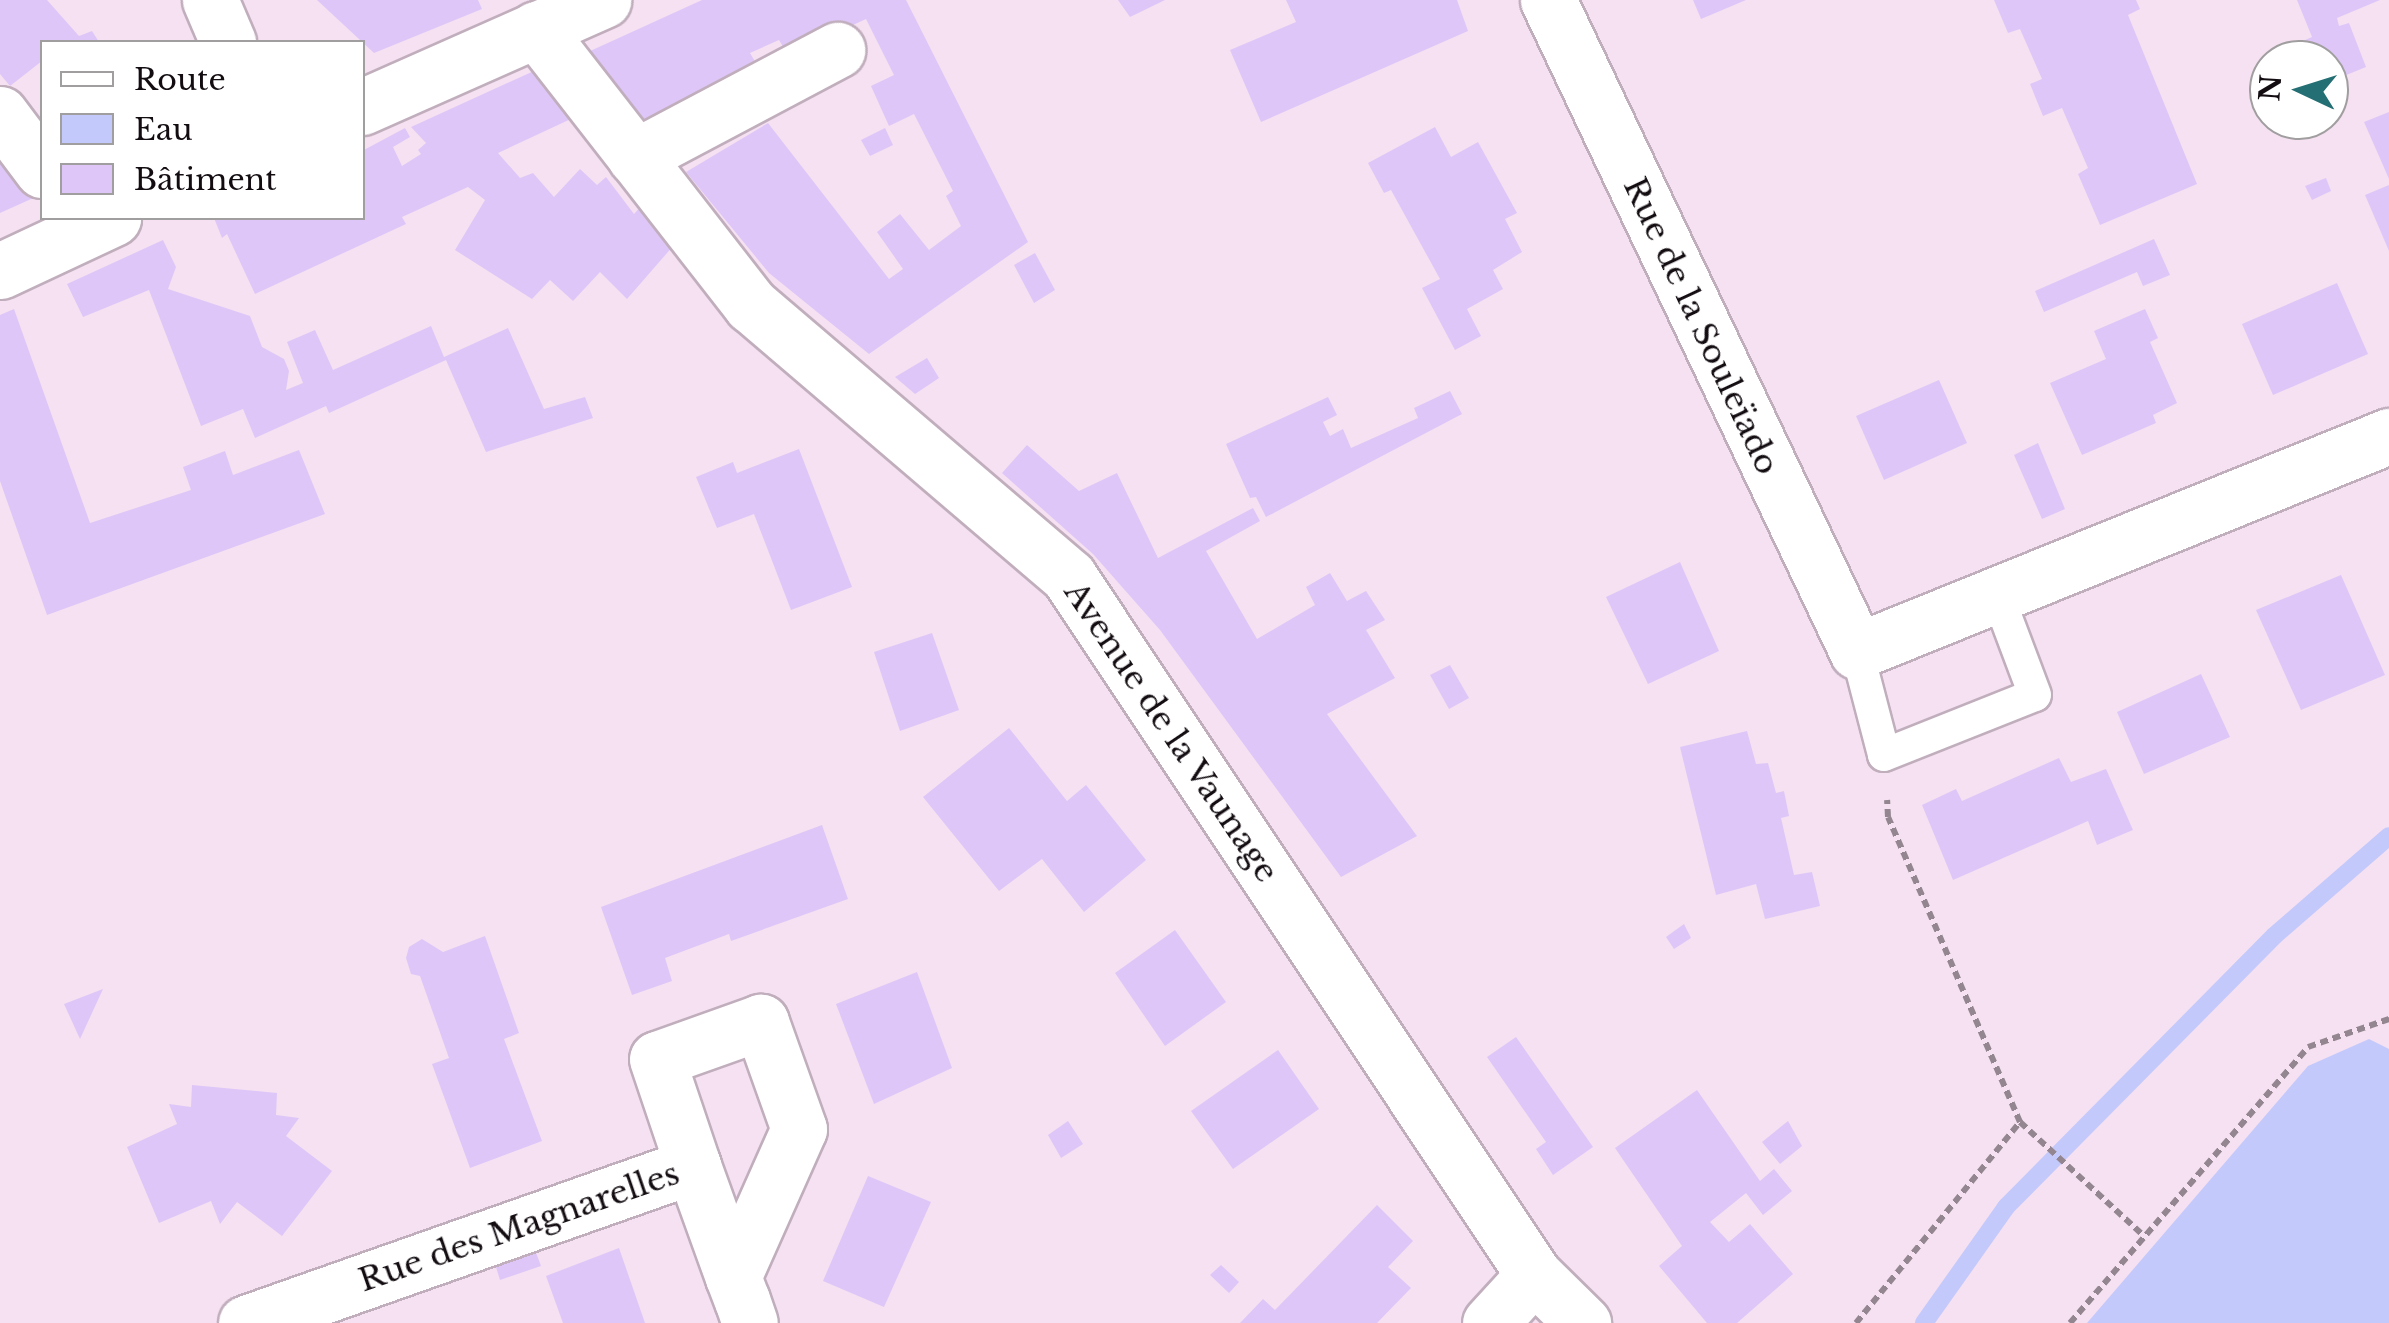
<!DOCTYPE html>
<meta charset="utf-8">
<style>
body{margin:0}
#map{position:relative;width:2389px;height:1323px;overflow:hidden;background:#f5e1f1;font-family:"Libre Baskerville",serif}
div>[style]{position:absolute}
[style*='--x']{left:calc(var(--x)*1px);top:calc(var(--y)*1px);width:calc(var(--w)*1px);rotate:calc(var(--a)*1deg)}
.water>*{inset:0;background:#c4c9fc}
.stream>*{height:18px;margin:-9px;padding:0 9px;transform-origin:9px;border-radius:9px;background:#c4c9fc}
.building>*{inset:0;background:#dec7f8}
.path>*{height:6px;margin-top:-3px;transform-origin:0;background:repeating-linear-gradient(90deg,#948691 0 8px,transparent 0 13px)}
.roads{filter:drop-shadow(2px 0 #c1aebd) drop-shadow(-2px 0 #c1aebd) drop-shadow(0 2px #c1aebd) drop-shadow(0 -2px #c1aebd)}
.service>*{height:32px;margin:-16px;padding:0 16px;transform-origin:16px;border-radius:16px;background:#fff}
.minor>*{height:55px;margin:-27.5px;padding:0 27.5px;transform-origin:27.5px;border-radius:27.5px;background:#fff}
span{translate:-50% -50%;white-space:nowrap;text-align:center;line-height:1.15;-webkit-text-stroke:10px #fff;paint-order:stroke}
.street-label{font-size:32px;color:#130d12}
.legend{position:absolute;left:40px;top:40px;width:325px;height:180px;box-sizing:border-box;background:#fff;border:2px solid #a19ea0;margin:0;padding:12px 18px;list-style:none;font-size:30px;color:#130d12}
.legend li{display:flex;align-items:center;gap:20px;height:50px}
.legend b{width:50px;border:2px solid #a19ea0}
.north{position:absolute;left:2249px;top:40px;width:100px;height:100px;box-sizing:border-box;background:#fff;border:2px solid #a19ea0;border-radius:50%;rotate:274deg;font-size:28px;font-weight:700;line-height:40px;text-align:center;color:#130d12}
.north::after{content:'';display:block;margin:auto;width:35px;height:45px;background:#246f74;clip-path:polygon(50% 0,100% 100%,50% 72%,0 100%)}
</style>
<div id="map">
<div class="water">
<div style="clip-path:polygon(2369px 1039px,2389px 1049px,2389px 1323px,2087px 1323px,2308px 1066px)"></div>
</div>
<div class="stream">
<div style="--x:1924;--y:1323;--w:142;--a:-54.7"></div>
<div style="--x:2006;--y:1207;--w:381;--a:-45.3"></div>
<div style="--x:2274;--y:936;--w:152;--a:-41"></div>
</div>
<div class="building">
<div style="clip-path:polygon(0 0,47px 0,79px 36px,92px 31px,99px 42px,42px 42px,42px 61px,10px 86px,0 74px)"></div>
<div style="clip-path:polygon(317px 0,478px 0,482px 9px,374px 53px)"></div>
<div style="clip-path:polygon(702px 0,906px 0,1028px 242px,869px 354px,769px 273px,686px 172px,768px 123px,889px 279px,903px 269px,877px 232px,900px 214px,929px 250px,961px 226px,946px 196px,953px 191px,914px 114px,889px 126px,871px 86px,894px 75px,866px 19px,788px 55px,779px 40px,750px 53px,760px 70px,649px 127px,588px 52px)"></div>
<div style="clip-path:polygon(1118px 0,1165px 0,1130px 17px)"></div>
<div style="clip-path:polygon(1286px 0,1457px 0,1468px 31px,1261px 122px,1230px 50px,1296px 22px)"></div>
<div style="clip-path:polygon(1693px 0,1746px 0,1701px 19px)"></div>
<div style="clip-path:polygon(1994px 0,2136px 0,2140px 9px,2128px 15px,2197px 184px,2100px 225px,2078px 174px,2088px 168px,2062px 108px,2043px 116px,2030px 84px,2042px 79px,2020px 29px,2008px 33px)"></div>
<div style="clip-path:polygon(2297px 0,2380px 0,2337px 18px,2339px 26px,2349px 23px,2366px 67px,2329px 82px,2329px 60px,2311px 60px,2303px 41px,2312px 37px)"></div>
<div style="clip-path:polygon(536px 70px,573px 118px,498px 153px,520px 178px,533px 173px,554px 197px,580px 169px,597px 185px,606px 177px,634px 214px,642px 205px,674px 245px,627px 299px,600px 272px,573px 301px,550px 280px,532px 299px,455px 250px,485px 200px,468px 187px,402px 217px,406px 224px,255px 294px,227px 234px,222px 238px,214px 218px,362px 218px,362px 151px,405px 128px,410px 137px,393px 147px,402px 166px,421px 154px,418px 150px,426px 143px,411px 127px)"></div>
<div style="clip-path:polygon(2389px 112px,2389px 179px,2364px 122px)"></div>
<div style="clip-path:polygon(1435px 127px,1451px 157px,1478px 142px,1517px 213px,1505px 219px,1522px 252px,1493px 270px,1503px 289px,1467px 309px,1481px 336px,1455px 350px,1422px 288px,1440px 279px,1391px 190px,1384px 193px,1368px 163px)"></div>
<div style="clip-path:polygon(885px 128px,893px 145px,870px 156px,861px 140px)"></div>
<div style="clip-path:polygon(0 143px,40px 195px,0 213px)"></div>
<div style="clip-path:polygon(2326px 178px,2331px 191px,2312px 200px,2305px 186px)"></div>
<div style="clip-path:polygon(2389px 185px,2389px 251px,2365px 195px)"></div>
<div style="clip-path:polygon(2154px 239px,2170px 275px,2143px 286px,2137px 272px,2044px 312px,2035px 291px)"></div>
<div style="clip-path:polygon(163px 240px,176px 267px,168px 289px,250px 316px,262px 347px,284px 359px,289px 371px,286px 390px,303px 383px,287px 342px,315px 330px,333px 370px,431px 326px,444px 357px,508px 328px,544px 409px,585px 397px,593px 418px,486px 452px,446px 360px,329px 413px,326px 406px,255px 438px,243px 409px,201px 426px,149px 290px,83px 317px,67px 284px)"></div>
<div style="clip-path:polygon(1035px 253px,1055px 290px,1034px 303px,1014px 265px)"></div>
<div style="clip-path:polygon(2337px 283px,2368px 354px,2273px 395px,2242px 324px)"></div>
<div style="clip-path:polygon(14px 309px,90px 523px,191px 490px,183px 467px,225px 451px,233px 475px,299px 450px,325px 514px,47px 615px,0 481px,0 315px)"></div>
<div style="clip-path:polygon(2145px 309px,2158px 338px,2150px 342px,2177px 403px,2153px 415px,2156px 423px,2082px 455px,2050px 383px,2106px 359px,2094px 331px)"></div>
<div style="clip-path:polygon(927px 358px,939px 378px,915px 394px,895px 377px)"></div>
<div style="clip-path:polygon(1939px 380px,1967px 443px,1884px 480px,1856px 416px)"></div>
<div style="clip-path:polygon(1450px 391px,1462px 414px,1266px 517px,1256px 497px,1250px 498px,1226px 444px,1328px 397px,1337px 415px,1323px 422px,1330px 436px,1343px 429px,1351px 448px,1418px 418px,1414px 408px)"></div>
<div style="clip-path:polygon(2038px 443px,2065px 509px,2042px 519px,2014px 455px)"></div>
<div style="clip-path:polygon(1027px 445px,1079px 491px,1117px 473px,1158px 558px,1253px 508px,1260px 521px,1206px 551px,1257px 639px,1315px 605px,1306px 587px,1330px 573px,1347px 601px,1366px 591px,1385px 620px,1366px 630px,1395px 678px,1327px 714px,1417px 836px,1341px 877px,1160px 630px,1093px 554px,1002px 473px)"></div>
<div style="clip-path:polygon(799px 449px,852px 587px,791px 610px,754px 514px,717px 528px,696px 477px,733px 462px,737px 473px)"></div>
<div style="clip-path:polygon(1680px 562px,1719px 651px,1648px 684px,1606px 597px)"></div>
<div style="clip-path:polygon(2341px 575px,2385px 675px,2301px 710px,2256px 610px)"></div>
<div style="clip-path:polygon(932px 633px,959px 710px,900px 731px,874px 652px)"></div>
<div style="clip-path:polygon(1450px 665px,1469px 698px,1449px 709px,1430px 675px)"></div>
<div style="clip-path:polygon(2201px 674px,2230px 737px,2144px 774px,2117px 712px)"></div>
<div style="clip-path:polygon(1009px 728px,1067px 801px,1086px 785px,1146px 860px,1084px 912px,1042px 859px,999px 891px,923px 797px)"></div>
<div style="clip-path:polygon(1747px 731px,1756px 764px,1768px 763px,1776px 793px,1784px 791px,1789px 816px,1781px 818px,1794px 875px,1812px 872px,1820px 906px,1765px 919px,1756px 884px,1716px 895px,1680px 747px)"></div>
<div style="clip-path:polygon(2059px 758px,2071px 782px,2106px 769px,2133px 830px,2097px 845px,2088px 821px,1953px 880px,1922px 805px,1956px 789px,1962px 801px)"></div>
<div style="clip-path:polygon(822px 825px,848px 899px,731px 941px,729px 934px,665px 958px,672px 981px,632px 995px,601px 907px)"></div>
<div style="clip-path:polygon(1684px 924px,1691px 938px,1674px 949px,1666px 937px)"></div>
<div style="clip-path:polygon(1175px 930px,1226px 1002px,1165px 1046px,1115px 973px)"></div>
<div style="clip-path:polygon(485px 936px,519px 1033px,504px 1039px,542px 1141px,470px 1168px,432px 1064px,449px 1058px,420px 976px,411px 974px,406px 958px,409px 947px,422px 939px,443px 952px)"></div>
<div style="clip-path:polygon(917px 972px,952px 1068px,874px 1104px,836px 1004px)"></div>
<div style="clip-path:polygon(103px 989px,80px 1039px,64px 1004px)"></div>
<div style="clip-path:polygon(1516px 1037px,1593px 1147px,1553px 1175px,1536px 1149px,1546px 1142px,1487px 1057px)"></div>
<div style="clip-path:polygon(1278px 1050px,1319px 1109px,1233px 1169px,1191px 1111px)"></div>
<div style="clip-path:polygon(192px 1085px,277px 1093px,276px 1115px,299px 1118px,286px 1136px,332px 1171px,282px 1236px,237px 1202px,220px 1224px,211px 1201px,159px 1223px,127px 1147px,177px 1124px,169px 1104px,191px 1107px)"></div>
<div style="clip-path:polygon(1697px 1090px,1760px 1181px,1774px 1169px,1792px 1191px,1763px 1215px,1746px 1193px,1710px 1222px,1729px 1242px,1750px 1224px,1793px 1274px,1737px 1323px,1707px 1323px,1659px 1266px,1682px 1246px,1615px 1148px)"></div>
<div style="clip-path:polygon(1068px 1121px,1083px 1144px,1061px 1158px,1048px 1135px)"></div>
<div style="clip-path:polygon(1788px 1121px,1802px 1146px,1780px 1164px,1762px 1142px)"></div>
<div style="clip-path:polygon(868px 1176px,931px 1202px,884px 1307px,823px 1281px)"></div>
<div style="clip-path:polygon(1377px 1205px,1413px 1241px,1388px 1267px,1411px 1288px,1377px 1323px,1240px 1323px,1263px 1299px,1275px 1310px)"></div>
<div style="clip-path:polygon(619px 1248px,645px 1323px,563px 1323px,546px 1276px)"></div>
<div style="clip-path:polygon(535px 1250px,541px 1266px,500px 1280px,495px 1264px)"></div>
<div style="clip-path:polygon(1221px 1265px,1239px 1282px,1229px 1293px,1210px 1275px)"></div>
</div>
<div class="path">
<div style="--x:2020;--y:1122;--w:167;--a:42.6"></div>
<div style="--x:1856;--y:1323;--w:259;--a:-50.8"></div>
<div style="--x:2020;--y:1122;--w:332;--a:-113.4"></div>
<div style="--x:1888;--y:817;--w:17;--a:-93"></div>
<div style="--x:2070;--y:1323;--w:364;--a:-49.2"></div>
<div style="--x:2308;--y:1047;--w:86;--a:-19.1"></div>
</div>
<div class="roads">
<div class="service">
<div style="--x:1857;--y:651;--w:107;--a:75.4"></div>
<div style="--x:1884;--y:755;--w:162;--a:-21.7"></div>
<div style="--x:2035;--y:695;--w:108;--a:-110.6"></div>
</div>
<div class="minor">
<div style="--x:210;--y:0;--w:46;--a:66.8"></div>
<div style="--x:1548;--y:0;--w:721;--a:64.61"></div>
<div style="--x:1857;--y:651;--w:574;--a:-22.01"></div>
<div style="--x:536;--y:29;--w:350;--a:52.1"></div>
<div style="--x:751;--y:305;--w:418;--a:40.5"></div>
<div style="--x:1069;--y:577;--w:839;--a:56.33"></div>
<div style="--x:1534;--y:1275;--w:69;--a:44.4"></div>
<div style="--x:362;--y:107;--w:264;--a:-23.9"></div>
<div style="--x:0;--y:114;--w:70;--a:53.1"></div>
<div style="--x:635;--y:157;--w:229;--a:-27.9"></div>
<div style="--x:0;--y:271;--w:125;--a:-25.1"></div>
<div style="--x:733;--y:1277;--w:162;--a:-66"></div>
<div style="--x:799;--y:1129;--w:114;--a:-109.6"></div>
<div style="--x:761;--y:1022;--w:110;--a:160.4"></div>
<div style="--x:657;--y:1059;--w:113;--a:71.4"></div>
<div style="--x:693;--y:1166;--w:118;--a:70.2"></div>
<div style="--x:733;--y:1277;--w:25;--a:69"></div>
<div style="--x:742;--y:1300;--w:24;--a:71"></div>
<div style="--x:246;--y:1323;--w:474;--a:-19.4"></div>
<div style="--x:1490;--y:1323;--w:65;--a:-47.5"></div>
</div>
</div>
<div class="street-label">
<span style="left:1701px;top:326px;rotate:65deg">Rue de la Souleïado</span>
<span style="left:1171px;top:732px;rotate:56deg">Avenue de la Vaunage</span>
<span style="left:519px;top:1227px;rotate:-19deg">Rue des Magnarelles</span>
</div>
<ul class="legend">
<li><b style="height:12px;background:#fff"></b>Route</li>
<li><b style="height:28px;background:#c4c9fc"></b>Eau</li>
<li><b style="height:28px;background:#dec7f8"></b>Bâtiment</li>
</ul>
<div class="north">N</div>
</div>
